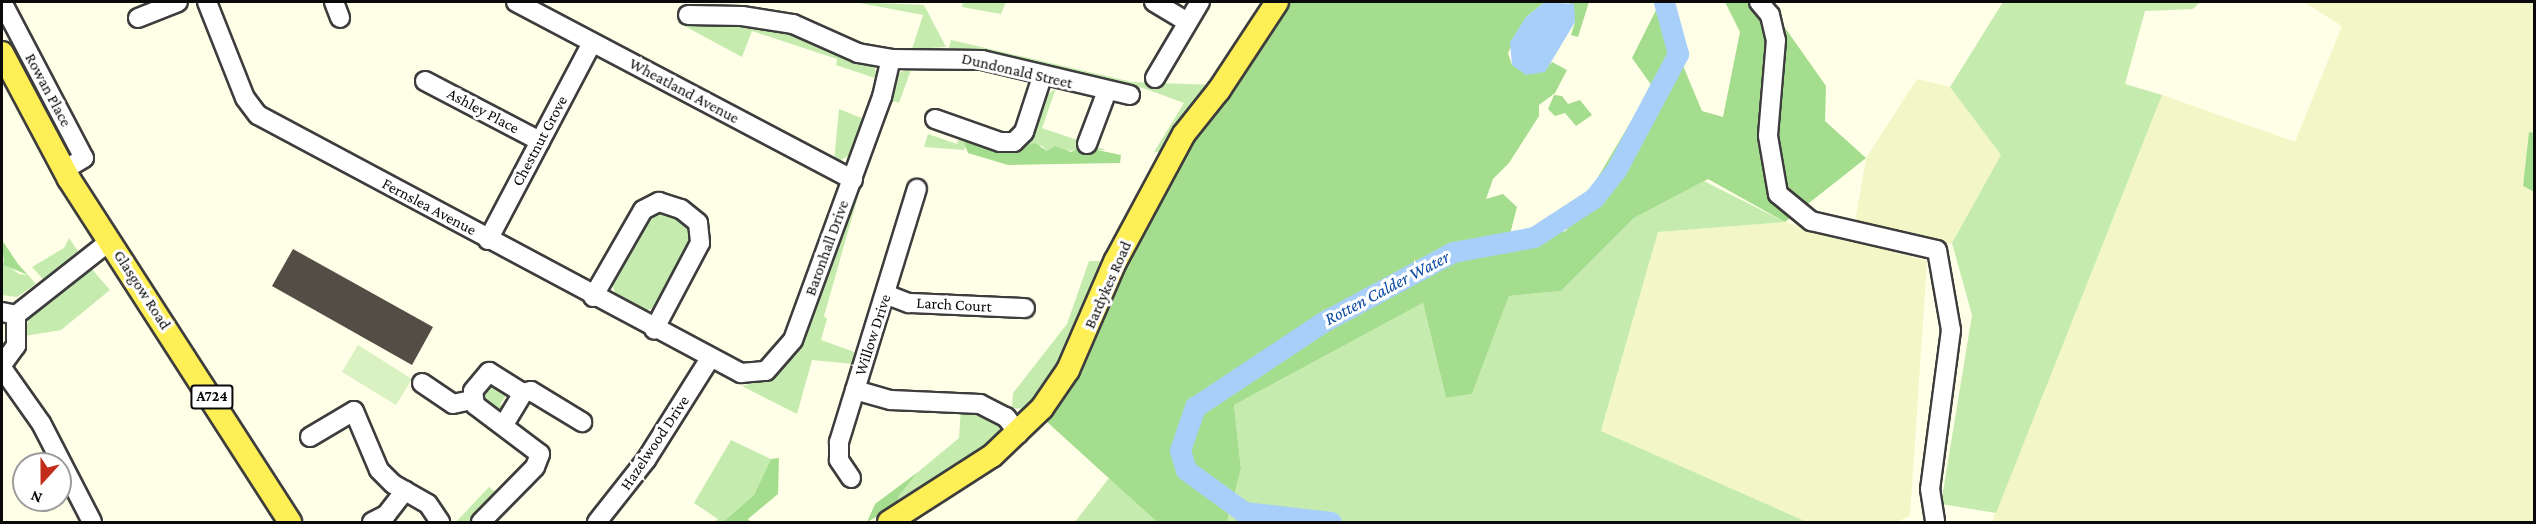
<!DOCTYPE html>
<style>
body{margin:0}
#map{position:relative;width:2536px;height:524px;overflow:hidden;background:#fffee7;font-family:"Crimson Pro",serif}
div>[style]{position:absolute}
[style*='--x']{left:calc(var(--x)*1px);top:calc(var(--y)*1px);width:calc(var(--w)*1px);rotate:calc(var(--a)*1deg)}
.farmland>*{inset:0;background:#f3f6c6}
.green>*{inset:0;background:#c5ebaf}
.forest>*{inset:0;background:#a5dd8e}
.pitch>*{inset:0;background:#daf2c2}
.water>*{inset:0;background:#a8cffa}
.river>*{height:21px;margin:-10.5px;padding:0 10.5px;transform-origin:10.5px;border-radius:10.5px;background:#a8cffa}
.building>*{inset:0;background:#534d46}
.roads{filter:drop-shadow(2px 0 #3d3d3d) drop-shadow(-2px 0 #3d3d3d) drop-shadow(0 2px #3d3d3d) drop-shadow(0 -2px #3d3d3d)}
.minor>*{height:18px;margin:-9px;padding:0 9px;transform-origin:9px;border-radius:9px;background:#fff}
.major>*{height:22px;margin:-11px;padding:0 11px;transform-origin:11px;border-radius:11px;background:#ffef57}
span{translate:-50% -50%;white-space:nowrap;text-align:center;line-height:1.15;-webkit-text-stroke:6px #fff;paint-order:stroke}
.shield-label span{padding:2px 4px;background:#fff;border:2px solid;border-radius:4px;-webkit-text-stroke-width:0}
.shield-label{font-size:15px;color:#0a0a0a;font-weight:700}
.street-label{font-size:16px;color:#0a0a0a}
.water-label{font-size:18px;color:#0d4ba2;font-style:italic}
.frame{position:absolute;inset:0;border:3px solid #0a0a0a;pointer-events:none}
.north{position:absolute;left:12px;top:452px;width:60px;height:60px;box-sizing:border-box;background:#fff;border:2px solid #9d9d9d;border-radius:50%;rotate:201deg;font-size:16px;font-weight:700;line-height:24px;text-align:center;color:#0a0a0a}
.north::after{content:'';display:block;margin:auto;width:21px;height:27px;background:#c22c1b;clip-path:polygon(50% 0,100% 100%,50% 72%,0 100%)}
</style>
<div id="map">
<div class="farmland">
<div style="clip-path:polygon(2304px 2px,2534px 2px,2534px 133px,2529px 132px,2523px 186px,2534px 193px,2534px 522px,1992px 522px,2162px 95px,2295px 142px,2342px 26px)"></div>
<div style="clip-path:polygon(1917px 79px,1950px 87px,2001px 155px,1952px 243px,1941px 245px,1854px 228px,1866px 158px)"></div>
<div style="clip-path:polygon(1785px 222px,1927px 261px,1910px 516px,1896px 522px,1807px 522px,1601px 432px,1658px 232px)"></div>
</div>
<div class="green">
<div style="clip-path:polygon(854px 2px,924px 5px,946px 47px,912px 49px,923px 15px)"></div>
<div style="clip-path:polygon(963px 2px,1006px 2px,1001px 14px,962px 7px)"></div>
<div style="clip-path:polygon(2003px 2px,2200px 2px,2193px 9px,2145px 11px,2125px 84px,2162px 95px,1996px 513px,1941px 504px,1972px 315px,1952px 243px,2001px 155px,1950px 87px)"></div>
<div style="clip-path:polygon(677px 22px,728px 23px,788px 32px,874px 66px,878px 79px,836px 65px,837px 59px,752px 31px,742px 57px)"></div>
<div style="clip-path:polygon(951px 40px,1132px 82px,1214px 85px,1163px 152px,1154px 152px,1184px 103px,1143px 88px,949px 48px)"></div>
<div style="clip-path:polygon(912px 67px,899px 103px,890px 100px,899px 73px)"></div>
<div style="clip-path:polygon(1056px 88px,1042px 128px,1106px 150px,1047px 151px,1042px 146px,1026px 146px,1045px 97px)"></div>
<div style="clip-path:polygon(839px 109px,864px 119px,852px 154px,839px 161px,834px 161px)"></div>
<div style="clip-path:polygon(928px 134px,957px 144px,960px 136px,969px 140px,964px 150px,924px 147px)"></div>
<div style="clip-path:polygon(865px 172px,824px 316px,827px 319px,821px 340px,857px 353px,854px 364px,812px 360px,797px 414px,742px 386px,772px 378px,797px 353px)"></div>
<div style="clip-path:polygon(1704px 181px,1785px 222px,1658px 232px,1601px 431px,1807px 522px,1227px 522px,1241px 469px,1234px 405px,1423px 303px,1446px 398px,1472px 394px,1509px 296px,1561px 291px,1634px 218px)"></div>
<div style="clip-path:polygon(654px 210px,688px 220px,694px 236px,661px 306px,639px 312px,619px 301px,610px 280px,642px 221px)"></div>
<div style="clip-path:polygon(69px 238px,78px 251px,43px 279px,32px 267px,64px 248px)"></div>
<div style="clip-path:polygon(2px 261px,19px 274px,28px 275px,36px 284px,17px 297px,2px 295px)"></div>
<div style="clip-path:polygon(1089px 261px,1105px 261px,1066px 355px,1028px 409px,1012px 408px,1013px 393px,1067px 324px)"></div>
<div style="clip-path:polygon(90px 267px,110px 290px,61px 330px,25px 336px,30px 311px)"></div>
<div style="clip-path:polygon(488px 382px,512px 389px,515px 401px,506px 396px,500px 404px,508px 410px,502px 415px,482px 405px,480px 390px)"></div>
<div style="clip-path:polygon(961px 408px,977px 409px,998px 421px,1001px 437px,898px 505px,898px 497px,918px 472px,959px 438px)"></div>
<div style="clip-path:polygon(731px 440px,771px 459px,754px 495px,723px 522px,715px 522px,718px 519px,694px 503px)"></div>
<div style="clip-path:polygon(1109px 478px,1157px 522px,1075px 522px)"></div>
<div style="clip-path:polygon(489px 487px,498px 494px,470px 522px,456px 522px)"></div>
</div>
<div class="forest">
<div style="clip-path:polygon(1286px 2px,1545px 2px,1526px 17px,1508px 53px,1512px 65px,1543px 72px,1552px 62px,1567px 70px,1555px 93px,1539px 105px,1539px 116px,1509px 163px,1493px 179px,1486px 199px,1503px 194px,1517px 207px,1508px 242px,1566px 231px,1652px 86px,1632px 58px,1658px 6px,1702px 111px,1723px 117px,1740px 32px,1725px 2px,1767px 2px,1826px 86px,1825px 121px,1866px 158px,1785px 222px,1708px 179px,1634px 218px,1561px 291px,1509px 296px,1472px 394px,1446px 398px,1423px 303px,1234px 405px,1241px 469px,1227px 522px,1157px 522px,1046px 421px,1086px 358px,1122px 266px,1195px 134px)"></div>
<div style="clip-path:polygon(1569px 2px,1589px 2px,1578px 37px,1571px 35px,1575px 22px)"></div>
<div style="clip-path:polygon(1554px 95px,1562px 96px,1568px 104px,1580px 100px,1592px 115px,1576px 126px,1565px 113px,1555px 116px,1548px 109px)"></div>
<div style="clip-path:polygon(2529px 132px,2534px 133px,2534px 192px,2523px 186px)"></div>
<div style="clip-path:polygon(969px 140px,1006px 151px,1035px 143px,1047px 151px,1055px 146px,1071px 152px,1083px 147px,1121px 155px,1120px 163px,1008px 165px,968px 153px,964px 143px)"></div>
<div style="clip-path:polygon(2px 240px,18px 264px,28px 275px,4px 265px)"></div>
<div style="clip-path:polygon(779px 458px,778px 494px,748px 519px,751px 522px,723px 522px,754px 495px,771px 459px)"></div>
<div style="clip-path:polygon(918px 472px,898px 497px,898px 505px,867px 522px,875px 504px)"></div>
</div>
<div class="pitch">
<div style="clip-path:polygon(358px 345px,412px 379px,396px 405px,342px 372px)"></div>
</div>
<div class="water">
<div style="clip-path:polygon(1545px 2px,1574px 4px,1575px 22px,1545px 72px,1526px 75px,1512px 65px,1510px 42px,1526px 17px)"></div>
</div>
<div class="river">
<div style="--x:1331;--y:522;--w:88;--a:-173.4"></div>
<div style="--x:1244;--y:512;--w:72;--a:-144.1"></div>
<div style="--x:1186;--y:470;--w:21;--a:-107"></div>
<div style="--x:1180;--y:450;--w:46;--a:-70.8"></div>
<div style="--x:1195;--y:407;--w:154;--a:-33.6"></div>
<div style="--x:1323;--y:322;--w:148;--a:-28.3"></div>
<div style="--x:1453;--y:252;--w:82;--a:-10.5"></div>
<div style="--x:1534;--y:237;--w:72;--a:-33"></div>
<div style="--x:1594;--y:198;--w:36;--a:-52"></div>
<div style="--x:1616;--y:170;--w:132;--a:-61.9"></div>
<div style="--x:1678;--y:54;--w:54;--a:-105.1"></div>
</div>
<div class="building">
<div style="clip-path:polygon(293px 249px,433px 327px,412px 365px,272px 286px)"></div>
</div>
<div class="roads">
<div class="minor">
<div style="--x:2;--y:2;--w:176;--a:62.3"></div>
<div style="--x:84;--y:158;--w:23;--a:149"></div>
<div style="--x:207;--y:2;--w:103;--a:68.4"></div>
<div style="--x:245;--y:98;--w:21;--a:53"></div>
<div style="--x:258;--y:115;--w:548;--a:28.11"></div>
<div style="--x:741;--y:373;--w:25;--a:-5"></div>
<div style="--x:766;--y:371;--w:41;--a:-48.9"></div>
<div style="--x:793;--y:340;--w:259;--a:-69.9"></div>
<div style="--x:882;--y:97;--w:39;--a:-77"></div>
<div style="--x:334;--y:2;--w:17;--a:69"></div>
<div style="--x:516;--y:2;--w:381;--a:27.8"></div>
<div style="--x:1154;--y:2;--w:39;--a:31"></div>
<div style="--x:1759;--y:2;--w:17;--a:50"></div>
<div style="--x:1770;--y:15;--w:26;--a:77"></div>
<div style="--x:1776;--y:40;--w:96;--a:94.8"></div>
<div style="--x:1768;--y:136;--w:59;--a:80.2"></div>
<div style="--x:1778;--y:194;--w:43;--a:39.3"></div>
<div style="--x:1811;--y:221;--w:129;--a:13"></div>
<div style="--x:1937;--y:250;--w:81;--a:80.1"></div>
<div style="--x:1951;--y:330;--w:160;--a:97.5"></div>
<div style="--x:1930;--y:489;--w:33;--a:81"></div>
<div style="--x:688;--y:15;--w:54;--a:1.1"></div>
<div style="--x:742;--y:16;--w:52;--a:8.9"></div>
<div style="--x:793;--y:24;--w:71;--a:24"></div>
<div style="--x:858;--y:53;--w:34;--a:10"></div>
<div style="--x:891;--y:59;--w:91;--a:0.6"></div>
<div style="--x:982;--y:60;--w:152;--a:13.3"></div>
<div style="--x:138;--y:18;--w:43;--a:-21.8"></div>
<div style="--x:1155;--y:78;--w:88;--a:-59.4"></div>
<div style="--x:425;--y:81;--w:130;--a:27.6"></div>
<div style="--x:935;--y:119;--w:69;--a:19.5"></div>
<div style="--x:1000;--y:142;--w:14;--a:0"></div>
<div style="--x:1014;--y:142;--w:14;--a:-45"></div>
<div style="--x:1024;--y:132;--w:58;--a:-71.9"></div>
<div style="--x:1087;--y:144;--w:57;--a:-69.3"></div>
<div style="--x:488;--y:240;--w:223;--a:-62.2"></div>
<div style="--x:885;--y:294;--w:26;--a:21"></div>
<div style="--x:909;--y:303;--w:116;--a:2.5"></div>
<div style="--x:593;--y:297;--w:100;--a:-60.1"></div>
<div style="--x:643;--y:210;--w:18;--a:-27"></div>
<div style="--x:659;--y:202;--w:23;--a:18"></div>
<div style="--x:681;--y:209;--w:22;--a:39"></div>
<div style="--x:698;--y:223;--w:20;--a:84"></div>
<div style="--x:700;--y:243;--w:98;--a:117.9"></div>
<div style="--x:2;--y:312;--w:14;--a:12"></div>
<div style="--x:16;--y:315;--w:120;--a:-38.2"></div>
<div style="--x:2;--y:365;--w:24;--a:-54"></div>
<div style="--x:16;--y:346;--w:31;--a:-90"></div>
<div style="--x:2;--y:368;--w:67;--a:54.7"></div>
<div style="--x:41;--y:423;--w:111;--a:62.7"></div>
<div style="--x:422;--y:383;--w:37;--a:34"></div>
<div style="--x:453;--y:404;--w:19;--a:-12"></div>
<div style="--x:855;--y:390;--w:37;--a:16"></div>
<div style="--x:891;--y:400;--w:89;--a:2.6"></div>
<div style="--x:980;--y:404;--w:29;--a:27"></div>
<div style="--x:1006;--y:417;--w:21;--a:53"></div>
<div style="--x:523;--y:393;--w:8;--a:-14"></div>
<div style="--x:531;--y:391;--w:60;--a:31.3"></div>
<div style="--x:310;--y:437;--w:51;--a:-30.6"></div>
<div style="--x:354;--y:411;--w:64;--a:67"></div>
<div style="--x:379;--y:470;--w:20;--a:45"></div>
<div style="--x:393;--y:484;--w:40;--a:29.7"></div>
<div style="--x:428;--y:504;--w:22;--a:56"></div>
<div style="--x:851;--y:478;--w:22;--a:-124"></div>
<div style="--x:839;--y:460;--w:18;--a:-90"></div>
<div style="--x:839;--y:442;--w:265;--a:-72.9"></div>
<div style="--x:372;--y:522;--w:16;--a:-27"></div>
<div style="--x:386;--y:515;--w:31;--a:-52"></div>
<div style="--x:481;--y:522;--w:77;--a:-45.5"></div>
<div style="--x:535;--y:467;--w:14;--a:-69"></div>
<div style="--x:540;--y:454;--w:81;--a:-143"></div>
<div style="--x:475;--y:405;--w:14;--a:-98"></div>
<div style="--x:473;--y:391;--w:25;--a:-50"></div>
<div style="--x:489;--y:372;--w:40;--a:32"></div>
<div style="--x:523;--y:393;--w:37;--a:121"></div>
<div style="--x:597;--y:522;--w:79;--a:-51.7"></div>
<div style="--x:646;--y:460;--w:118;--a:-57.8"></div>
</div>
<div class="major">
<div style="--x:2;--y:53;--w:143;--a:62"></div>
<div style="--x:69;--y:179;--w:408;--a:57.2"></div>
<div style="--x:889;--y:522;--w:122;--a:-32.7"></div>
<div style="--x:992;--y:456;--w:69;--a:-43.8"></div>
<div style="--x:1042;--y:408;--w:46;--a:-55.6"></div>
<div style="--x:1068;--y:370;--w:118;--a:-66.5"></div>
<div style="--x:1115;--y:262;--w:145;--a:-61.7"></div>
<div style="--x:1184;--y:134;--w:56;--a:-51.5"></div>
<div style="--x:1219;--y:90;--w:105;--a:-56.6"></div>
</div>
</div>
<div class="shield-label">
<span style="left:212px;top:397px">A724</span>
</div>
<div class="street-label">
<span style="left:1017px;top:71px;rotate:13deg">Dundonald Street</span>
<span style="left:48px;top:90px;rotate:62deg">Rowan Place</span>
<span style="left:684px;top:91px;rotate:28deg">Wheatland Avenue</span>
<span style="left:483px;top:111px;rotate:28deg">Ashley Place</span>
<span style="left:540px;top:141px;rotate:-62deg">Chestnut Grove</span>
<span style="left:429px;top:207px;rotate:28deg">Fernslea Avenue</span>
<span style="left:827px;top:248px;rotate:-70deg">Baronhall Drive</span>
<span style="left:1108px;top:285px;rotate:-66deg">Bardykes Road</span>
<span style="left:142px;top:290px;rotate:57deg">Glasgow Road</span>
<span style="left:954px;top:305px;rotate:3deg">Larch Court</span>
<span style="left:873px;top:335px;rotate:-72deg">Willow Drive</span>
<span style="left:655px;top:443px;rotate:-56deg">Hazelwood Drive</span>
</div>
<div class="water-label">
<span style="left:1387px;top:288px;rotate:-28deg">Rotten Calder Water</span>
</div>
<div class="frame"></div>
<div class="north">N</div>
</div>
